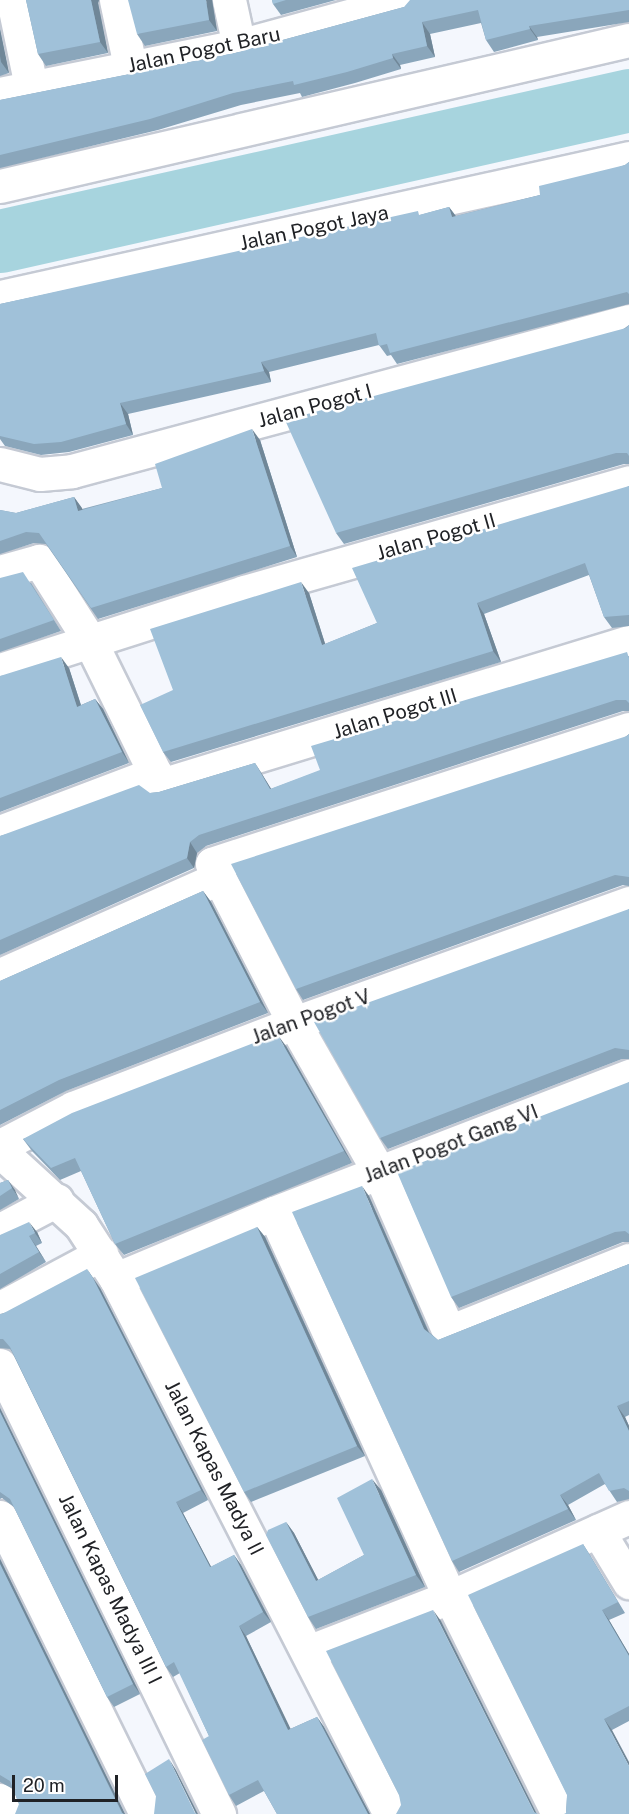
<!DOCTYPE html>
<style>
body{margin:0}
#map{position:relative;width:629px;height:1814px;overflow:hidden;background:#f4f7fd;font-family:"Public Sans",sans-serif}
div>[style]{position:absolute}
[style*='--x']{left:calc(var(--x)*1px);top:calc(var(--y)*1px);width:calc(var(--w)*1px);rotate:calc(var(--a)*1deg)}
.river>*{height:63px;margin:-31.5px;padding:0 31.5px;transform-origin:31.5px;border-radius:31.5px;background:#a7d4de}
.roads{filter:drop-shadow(2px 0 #c5cad4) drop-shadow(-2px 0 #c5cad4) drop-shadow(0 2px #c5cad4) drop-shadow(0 -2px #c5cad4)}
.minor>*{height:33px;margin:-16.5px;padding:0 16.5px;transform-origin:16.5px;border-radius:16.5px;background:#fff}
.wall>*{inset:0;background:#8aa6bb}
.shaded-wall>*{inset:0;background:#708798}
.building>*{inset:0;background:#a0c1d9}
span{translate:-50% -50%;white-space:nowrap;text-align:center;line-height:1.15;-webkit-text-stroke:5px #fff;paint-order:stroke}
.street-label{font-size:20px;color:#202226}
.scale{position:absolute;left:12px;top:1775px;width:106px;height:27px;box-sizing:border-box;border:3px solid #202226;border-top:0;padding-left:8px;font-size:18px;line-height:21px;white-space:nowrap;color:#202226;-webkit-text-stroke:4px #fff;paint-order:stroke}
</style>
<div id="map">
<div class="river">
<div style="--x:0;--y:241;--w:645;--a:-12.63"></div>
</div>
<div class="roads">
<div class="minor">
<div style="--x:13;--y:0;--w:88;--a:78.2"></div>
<div style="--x:116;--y:0;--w:67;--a:78"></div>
<div style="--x:229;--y:0;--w:47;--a:77.7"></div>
<div style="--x:0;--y:94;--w:244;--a:-11.4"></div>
<div style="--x:239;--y:46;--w:174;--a:-15.3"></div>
<div style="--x:0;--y:186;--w:646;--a:-13.07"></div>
<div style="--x:0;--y:297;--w:644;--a:-12.46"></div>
<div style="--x:0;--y:464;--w:41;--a:14"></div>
<div style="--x:40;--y:474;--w:32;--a:-5"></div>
<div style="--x:72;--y:471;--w:577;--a:-15.07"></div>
<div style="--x:0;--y:572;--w:41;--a:-15.8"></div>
<div style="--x:39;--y:561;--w:95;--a:57.5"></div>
<div style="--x:90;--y:641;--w:161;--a:63.8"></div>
<div style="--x:161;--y:785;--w:489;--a:-17"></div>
<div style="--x:0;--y:670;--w:256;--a:-17.7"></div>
<div style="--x:244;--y:592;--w:400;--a:-15.9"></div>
<div style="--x:629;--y:729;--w:438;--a:162.1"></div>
<div style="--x:212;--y:864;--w:179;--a:62.7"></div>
<div style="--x:294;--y:1023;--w:172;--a:60.3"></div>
<div style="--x:379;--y:1172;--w:175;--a:66.4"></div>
<div style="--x:449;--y:1332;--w:194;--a:-21.8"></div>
<div style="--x:0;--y:832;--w:166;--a:-20.8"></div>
<div style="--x:0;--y:975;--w:240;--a:-23.9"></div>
<div style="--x:0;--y:1146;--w:82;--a:-27.5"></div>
<div style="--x:73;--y:1108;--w:237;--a:-21"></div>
<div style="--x:294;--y:1023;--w:356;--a:-19.7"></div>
<div style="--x:0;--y:1151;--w:110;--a:42.4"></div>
<div style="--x:81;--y:1225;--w:64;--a:57.1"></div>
<div style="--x:116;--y:1279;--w:601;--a:62.88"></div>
<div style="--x:274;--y:1213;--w:381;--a:-21.1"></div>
<div style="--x:0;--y:1230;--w:64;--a:-27.8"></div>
<div style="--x:116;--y:1279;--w:171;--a:-22.7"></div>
<div style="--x:274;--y:1213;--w:422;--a:65.4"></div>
<div style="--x:450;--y:1597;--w:242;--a:63.5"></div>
<div style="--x:0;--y:1308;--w:115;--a:-28.1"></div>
<div style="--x:0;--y:1365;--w:500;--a:64"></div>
<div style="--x:0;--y:1517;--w:331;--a:63.8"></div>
<div style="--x:598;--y:1531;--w:60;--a:58.7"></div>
<div style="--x:308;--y:1652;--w:152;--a:-21.2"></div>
<div style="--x:450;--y:1597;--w:196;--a:-24.1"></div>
<div style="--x:0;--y:1800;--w:16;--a:63"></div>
</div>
</div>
<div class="wall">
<div style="clip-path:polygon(26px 0,99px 0,98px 3px,108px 53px,46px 66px,38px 54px)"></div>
<div style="clip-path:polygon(212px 0,217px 31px,145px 46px,137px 34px)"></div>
<div style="clip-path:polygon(272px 0,336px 0,281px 15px,273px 4px)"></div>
<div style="clip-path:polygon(629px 0,629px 22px,537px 37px,538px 40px,494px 52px,486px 40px,481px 23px,430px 34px,435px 57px,400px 65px,401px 69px,355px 83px,302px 97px,300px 93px,241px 105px,158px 130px,0 168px,0 100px,235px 53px,404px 7px)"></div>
<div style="clip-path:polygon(0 29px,9px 73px,0 76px)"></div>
<div style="clip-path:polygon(629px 162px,629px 304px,397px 364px,391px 355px,387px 356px,379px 345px,269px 372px,271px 382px,128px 414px,133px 435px,69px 452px,41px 455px,5px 446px,0 439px,0 304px,420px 215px,449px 207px,456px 216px,540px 195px,625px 165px)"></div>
<div style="clip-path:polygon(629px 325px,629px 464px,624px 464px,344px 544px,336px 533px)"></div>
<div style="clip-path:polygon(260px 440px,297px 557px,98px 619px,46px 544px,34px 543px,0 554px,0 510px,16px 513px,74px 497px,82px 509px,162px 488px)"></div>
<div style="clip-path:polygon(629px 486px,629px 626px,612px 628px,604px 617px,589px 575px,484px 614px,501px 662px,171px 762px,163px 752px,173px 690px,309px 593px,325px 644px,377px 623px)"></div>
<div style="clip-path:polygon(0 578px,31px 583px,61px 631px,0 652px)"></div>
<div style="clip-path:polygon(629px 656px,629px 711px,623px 711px,206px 846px,197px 853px,194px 868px,0 955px,0 836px,150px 793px,159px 792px,255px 763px,271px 789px)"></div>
<div style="clip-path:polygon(69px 668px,81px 705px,95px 699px,103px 709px,129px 763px,0 812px,0 676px)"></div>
<div style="clip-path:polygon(629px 734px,629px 886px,623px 885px,303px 1000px,296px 989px)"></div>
<div style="clip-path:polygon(203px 891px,211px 902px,268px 1013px,66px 1091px,0 1125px,0 981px)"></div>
<div style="clip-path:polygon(629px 909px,629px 1059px,622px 1059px,388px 1149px,380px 1138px)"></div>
<div style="clip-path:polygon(286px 1046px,352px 1163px,124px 1255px,115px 1244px,81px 1171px,60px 1180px,32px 1151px,23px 1139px)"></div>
<div style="clip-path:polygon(629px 1082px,629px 1242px,623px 1242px,459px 1308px,451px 1297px)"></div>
<div style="clip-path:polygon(8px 1180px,19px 1199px,0 1210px,0 1183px)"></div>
<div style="clip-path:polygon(369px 1196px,429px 1332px,438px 1340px,629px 1264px,629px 1415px,625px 1417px,629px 1426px,629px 1499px,617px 1502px,605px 1484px,568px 1505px,576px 1520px,459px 1572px,452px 1561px)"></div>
<div style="clip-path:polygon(257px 1227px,265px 1237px,365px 1456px,251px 1502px,244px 1492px)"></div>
<div style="clip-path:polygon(37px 1232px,42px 1243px,36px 1246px,46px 1262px,0 1289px,0 1235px)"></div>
<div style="clip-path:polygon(100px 1288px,208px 1500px,183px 1513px,211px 1567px,234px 1555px,241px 1565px,271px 1622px,246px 1636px,290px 1729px,317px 1717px,324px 1727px,370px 1814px,277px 1814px,264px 1791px,236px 1806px,229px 1795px,209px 1736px,180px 1673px,173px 1677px,166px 1667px,12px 1352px,10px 1349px,0 1348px,0 1314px)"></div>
<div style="clip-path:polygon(0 1408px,140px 1694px,114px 1707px,107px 1697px,14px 1507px,2px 1498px,0 1499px)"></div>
<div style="clip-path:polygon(381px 1490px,425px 1587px,316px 1629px,308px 1617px,286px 1522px,294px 1533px,318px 1580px,364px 1555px)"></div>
<div style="clip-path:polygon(583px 1544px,590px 1555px,625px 1613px,609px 1620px,629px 1654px,629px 1721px,612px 1730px,566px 1813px)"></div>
<div style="clip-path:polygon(0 1559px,125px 1814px,19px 1804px,13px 1789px,0 1782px)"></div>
</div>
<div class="shaded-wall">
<div style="clip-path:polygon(91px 0,99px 0,98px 3px,108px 53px,100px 42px)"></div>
<div style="clip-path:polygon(206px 0,212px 0,217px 31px,209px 20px)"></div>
<div style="clip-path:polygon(422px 22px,430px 34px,435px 57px,427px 46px)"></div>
<div style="clip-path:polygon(529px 26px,537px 37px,538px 40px,530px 29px)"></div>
<div style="clip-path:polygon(0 29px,9px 73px,1px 62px,0 56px)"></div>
<div style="clip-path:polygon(392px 54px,400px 65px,401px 69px,393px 58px)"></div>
<div style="clip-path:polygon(449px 207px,457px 218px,452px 217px)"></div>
<div style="clip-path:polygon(261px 362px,269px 372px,271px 382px,264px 371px)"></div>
<div style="clip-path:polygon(120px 403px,128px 414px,133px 435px,126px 424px)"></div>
<div style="clip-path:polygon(252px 429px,260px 440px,297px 557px,290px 546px)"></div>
<div style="clip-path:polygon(74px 497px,82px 508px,86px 521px,78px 511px)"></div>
<div style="clip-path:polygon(301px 582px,309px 593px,329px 656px,322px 645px)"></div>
<div style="clip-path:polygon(477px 603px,484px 614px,501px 662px,493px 651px)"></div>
<div style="clip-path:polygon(61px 657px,69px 668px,85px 718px,77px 707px)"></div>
<div style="clip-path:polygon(95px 699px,103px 709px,129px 763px,122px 752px)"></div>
<div style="clip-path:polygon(255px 763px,262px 774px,278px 800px,270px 789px)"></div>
<div style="clip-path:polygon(190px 842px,197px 853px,194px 868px,187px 858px)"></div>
<div style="clip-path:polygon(203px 891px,211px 902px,268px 1013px,260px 1002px)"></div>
<div style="clip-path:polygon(277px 1034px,286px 1046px,352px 1163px,344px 1151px)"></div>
<div style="clip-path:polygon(8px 1180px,15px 1190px,19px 1199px,12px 1188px)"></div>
<div style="clip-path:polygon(362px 1186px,369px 1196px,432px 1340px,424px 1329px)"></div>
<div style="clip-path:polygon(29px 1222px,37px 1232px,42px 1243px,35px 1233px)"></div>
<div style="clip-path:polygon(257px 1227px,265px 1237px,365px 1456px,357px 1446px)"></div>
<div style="clip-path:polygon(29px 1236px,36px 1246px,46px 1262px,39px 1252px)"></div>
<div style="clip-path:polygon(87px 1269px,100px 1288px,208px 1500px,201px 1490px)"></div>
<div style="clip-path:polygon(617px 1406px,625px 1417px,629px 1426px,629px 1431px)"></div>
<div style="clip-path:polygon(0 1408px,140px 1694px,133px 1684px,0 1412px)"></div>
<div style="clip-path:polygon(372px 1479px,381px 1490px,425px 1587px,416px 1575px)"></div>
<div style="clip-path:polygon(560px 1495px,568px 1505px,576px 1520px,568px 1509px)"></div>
<div style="clip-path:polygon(176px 1502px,183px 1513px,217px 1578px,210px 1567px)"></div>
<div style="clip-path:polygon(286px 1522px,294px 1533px,325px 1593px,316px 1581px)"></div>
<div style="clip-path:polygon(234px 1555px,241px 1565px,271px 1622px,263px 1612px)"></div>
<div style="clip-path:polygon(0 1559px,125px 1814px,123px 1814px,0 1564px)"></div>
<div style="clip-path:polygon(433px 1610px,441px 1621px,537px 1814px,535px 1814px)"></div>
<div style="clip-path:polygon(602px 1610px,609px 1620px,629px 1654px,629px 1656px)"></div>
<div style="clip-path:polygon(239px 1626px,246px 1636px,296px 1740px,288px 1730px)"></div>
<div style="clip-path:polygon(317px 1717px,324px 1727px,370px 1814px,368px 1814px)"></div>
<div style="clip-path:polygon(604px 1719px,612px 1730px,629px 1762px,629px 1766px)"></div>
<div style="clip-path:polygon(169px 1759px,176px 1770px,198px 1814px,196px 1814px)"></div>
</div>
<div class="building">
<div style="clip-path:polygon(26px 0,91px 0,100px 42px,38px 54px)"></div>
<div style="clip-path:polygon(128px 0,206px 0,209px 20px,137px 34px)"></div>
<div style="clip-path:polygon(272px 0,286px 0,273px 4px)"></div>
<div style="clip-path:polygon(410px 0,629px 0,629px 10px,529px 26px,530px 29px,486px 40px,478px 10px,422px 22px,427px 46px,392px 54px,393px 58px,347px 72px,294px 85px,293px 81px,233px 93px,150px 119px,0 155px,0 100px,235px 53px,404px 7px)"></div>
<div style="clip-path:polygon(629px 162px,629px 294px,627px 292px,390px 353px,387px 344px,379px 346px,376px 333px,261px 362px,264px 371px,120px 403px,126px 424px,61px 442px,34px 444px,0 436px,0 304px,418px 211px,419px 215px,449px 207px,452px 217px,540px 195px,539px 186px,625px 165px)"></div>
<div style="clip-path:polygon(629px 325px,629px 456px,627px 453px,616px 453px,336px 533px,285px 420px,626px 328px)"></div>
<div style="clip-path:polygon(252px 429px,290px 546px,91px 608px,39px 533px,26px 532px,0 541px,0 510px,16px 513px,74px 497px,78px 511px,162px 488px,155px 464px)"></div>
<div style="clip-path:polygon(629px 486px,629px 615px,604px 617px,585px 563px,477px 603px,493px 651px,163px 752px,140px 705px,173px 690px,150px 629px,301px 582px,322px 645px,377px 623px,352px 568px)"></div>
<div style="clip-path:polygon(23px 572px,54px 620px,0 639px,0 578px)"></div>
<div style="clip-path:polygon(627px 652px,629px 658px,629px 703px,626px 700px,616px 700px,199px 835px,190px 842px,187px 858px,0 940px,0 836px,139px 785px,150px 793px,159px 792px,255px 763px,270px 789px,320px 770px,311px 746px)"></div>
<div style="clip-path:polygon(61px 657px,77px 707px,95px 699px,122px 752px,0 798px,0 676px)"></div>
<div style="clip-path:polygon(629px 734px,629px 877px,615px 875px,296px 989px,231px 864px,627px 736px)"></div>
<div style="clip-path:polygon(203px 891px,260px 1002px,59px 1080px,0 1110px,0 981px)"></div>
<div style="clip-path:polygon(629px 909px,629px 1050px,615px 1048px,380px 1138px,314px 1022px)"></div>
<div style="clip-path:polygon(277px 1034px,344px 1151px,115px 1244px,75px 1158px,51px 1168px,23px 1139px,72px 1113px)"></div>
<div style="clip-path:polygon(629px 1082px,629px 1234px,625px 1231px,615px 1232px,451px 1297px,397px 1172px)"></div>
<div style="clip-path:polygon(8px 1180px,12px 1188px,0 1196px,0 1183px)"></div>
<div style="clip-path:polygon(362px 1186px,424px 1329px,438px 1340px,629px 1264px,629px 1401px,617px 1406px,629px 1431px,629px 1491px,624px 1488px,609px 1491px,599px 1473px,560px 1495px,568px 1509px,452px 1561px,292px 1212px)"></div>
<div style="clip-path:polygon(29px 1222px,35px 1233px,29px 1236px,39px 1252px,0 1274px,0 1235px)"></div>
<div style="clip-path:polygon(257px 1227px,357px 1446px,244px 1492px,135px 1278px)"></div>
<div style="clip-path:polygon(87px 1269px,93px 1278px,201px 1490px,176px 1502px,210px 1567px,234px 1555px,263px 1612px,239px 1626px,288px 1730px,317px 1717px,368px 1814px,277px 1814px,258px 1780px,229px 1795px,202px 1740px,209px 1736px,174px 1662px,166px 1667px,10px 1347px,3px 1339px,0 1339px,0 1314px,2px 1314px)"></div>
<div style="clip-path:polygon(0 1412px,133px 1684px,107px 1697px,10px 1499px,0 1492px)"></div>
<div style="clip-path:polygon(372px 1479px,416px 1575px,308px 1617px,266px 1535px,268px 1530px,286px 1522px,316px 1581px,364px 1555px,337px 1498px)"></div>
<div style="clip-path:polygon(583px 1544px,618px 1602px,602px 1610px,629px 1656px,629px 1706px,604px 1719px,629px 1766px,629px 1814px,564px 1814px,566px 1813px,567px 1795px,468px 1595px)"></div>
<div style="clip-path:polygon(0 1564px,122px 1813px,124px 1814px,15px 1814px,19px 1804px,10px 1781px,0 1775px)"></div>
<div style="clip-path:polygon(433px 1610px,534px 1812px,538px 1814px,396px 1814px,401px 1805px,399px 1795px,326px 1651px)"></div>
<div style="clip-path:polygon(169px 1759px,195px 1813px,197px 1814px,154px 1814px,156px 1796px,145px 1774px)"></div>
</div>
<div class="street-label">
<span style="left:204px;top:50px;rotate:-12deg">Jalan Pogot Baru</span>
<span style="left:314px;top:228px;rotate:-12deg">Jalan Pogot Jaya</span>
<span style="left:315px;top:406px;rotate:-15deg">Jalan Pogot I</span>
<span style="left:436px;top:537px;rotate:-16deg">Jalan Pogot II</span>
<span style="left:395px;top:714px;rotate:-17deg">Jalan Pogot III</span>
<span style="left:311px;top:1017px;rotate:-20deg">Jalan Pogot V</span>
<span style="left:451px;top:1144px;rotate:-21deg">Jalan Pogot Gang VI</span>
<span style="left:214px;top:1468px;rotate:63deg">Jalan Kapas Madya II</span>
<span style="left:110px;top:1589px;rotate:64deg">Jalan Kapas Madya III I</span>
</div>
<div class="scale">20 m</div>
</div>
